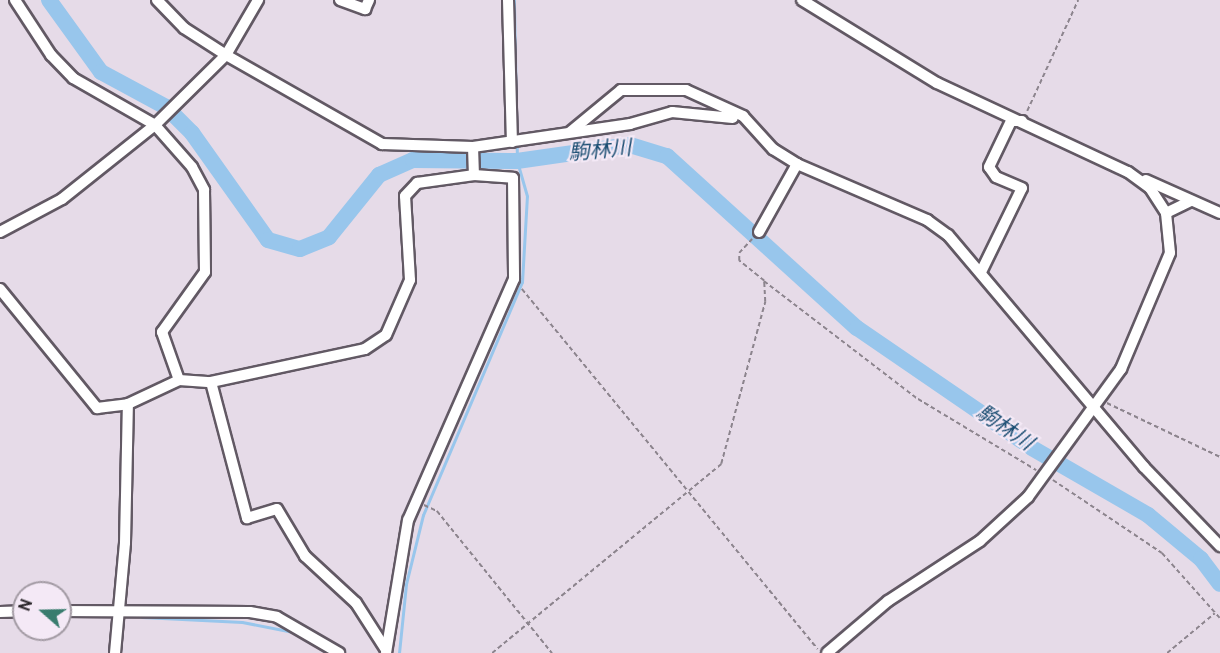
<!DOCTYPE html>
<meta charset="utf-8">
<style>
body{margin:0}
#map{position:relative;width:1220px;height:653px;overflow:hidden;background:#e6dbe8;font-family:Overpass,"Noto Sans JP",sans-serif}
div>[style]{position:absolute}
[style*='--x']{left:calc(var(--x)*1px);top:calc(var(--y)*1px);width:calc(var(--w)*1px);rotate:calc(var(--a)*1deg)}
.stream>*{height:3px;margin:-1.5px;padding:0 1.5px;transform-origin:1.5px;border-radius:1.5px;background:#98c6ec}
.river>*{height:16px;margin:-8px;padding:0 8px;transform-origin:8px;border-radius:8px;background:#98c6ec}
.path>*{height:1.5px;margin-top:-0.75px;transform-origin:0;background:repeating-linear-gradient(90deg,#8c848d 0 4.5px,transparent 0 7.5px)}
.roads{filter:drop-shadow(2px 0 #625964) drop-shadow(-2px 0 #625964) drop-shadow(0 2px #625964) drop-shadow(0 -2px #625964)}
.minor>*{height:10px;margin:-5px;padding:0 5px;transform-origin:5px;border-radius:5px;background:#fff}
span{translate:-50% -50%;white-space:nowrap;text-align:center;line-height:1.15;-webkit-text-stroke:4.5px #f4e9f6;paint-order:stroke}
.water-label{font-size:21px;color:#1a4d72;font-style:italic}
.north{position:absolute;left:12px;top:581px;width:60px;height:60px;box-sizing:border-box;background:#f4e9f6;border:2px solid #a39ba4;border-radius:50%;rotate:290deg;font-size:16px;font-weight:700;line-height:24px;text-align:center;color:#292529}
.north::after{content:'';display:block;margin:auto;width:21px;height:27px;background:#397c6e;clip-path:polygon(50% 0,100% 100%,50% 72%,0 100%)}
</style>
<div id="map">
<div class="stream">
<div style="--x:142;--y:617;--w:100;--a:2.9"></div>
<div style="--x:242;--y:622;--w:52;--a:11.1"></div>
<div style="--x:399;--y:653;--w:69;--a:-84.2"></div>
<div style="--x:406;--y:584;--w:71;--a:-76.2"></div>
<div style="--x:423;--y:515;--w:253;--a:-67"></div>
<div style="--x:522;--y:282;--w:86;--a:-86.7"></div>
<div style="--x:527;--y:196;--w:36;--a:-106"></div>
<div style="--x:517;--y:161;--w:161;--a:-91.1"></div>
</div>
<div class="river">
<div style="--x:49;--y:0;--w:89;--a:54.2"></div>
<div style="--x:101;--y:72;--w:74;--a:28.3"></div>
<div style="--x:166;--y:107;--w:37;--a:45"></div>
<div style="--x:192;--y:133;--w:131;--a:54.6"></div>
<div style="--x:268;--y:240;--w:33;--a:16"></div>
<div style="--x:300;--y:249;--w:31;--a:-22"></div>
<div style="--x:329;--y:237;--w:80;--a:-51.1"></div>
<div style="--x:379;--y:175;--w:37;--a:-24"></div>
<div style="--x:413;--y:160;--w:104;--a:0.6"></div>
<div style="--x:517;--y:161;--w:114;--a:-8.1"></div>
<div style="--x:630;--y:145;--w:39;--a:17"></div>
<div style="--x:667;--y:156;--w:256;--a:42.2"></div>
<div style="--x:857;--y:328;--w:212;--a:34.4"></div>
<div style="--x:1032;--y:448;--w:134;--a:30"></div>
<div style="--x:1148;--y:515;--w:69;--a:39.7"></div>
<div style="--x:1201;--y:559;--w:31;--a:53"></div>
</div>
<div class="path">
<div style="--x:1027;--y:111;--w:122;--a:-65.3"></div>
<div style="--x:764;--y:281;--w:194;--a:37.5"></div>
<div style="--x:918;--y:399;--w:138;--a:31"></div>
<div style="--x:522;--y:289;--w:466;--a:50.6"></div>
<div style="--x:1107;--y:403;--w:125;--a:25.5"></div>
<div style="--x:1053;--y:480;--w:131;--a:33.8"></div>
<div style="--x:1162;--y:553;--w:87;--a:48.3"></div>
<div style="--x:424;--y:505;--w:14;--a:25"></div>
<div style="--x:437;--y:511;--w:183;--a:51"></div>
<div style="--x:492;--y:653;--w:297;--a:-39.5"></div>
<div style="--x:721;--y:464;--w:168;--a:-74.8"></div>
<div style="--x:765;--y:302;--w:21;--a:-93"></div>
<div style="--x:764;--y:281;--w:32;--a:-141"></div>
<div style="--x:739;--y:261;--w:8;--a:-90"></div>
<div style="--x:739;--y:253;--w:19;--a:-47"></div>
<div style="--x:1167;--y:653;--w:62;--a:-39.8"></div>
</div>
<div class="roads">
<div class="minor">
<div style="--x:15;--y:0;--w:66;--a:56.8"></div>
<div style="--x:51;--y:55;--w:32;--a:46"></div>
<div style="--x:73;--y:78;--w:95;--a:29.8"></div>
<div style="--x:155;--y:125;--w:56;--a:48.6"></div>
<div style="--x:192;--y:167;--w:26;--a:62"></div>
<div style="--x:204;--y:190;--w:82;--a:89.3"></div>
<div style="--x:205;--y:272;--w:74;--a:125.6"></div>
<div style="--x:162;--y:332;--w:51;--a:70.5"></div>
<div style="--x:157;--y:0;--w:39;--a:46"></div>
<div style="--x:184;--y:28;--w:50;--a:32.7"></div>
<div style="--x:226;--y:55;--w:180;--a:29.7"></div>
<div style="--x:382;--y:144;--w:91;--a:1.9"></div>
<div style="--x:473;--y:147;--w:159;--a:-8.3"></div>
<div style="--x:630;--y:124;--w:44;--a:-15.9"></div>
<div style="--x:672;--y:112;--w:61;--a:5.6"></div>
<div style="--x:340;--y:0;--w:27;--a:20"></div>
<div style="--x:365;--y:9;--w:10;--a:-66"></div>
<div style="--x:508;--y:0;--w:142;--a:88.4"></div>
<div style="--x:802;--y:0;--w:158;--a:31.6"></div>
<div style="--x:937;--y:83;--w:211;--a:25"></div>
<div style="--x:1128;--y:172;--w:27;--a:36"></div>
<div style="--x:1150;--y:188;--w:30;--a:57"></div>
<div style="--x:1166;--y:213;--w:40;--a:84.3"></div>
<div style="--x:1170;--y:253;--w:126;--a:112.9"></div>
<div style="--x:1121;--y:369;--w:158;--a:126"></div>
<div style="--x:1028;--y:497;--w:65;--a:137.5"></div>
<div style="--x:980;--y:541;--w:110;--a:146.9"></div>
<div style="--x:888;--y:601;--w:80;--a:139.6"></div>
<div style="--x:570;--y:132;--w:66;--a:-39.5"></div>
<div style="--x:621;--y:90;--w:65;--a:0"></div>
<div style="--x:686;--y:90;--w:63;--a:24.5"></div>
<div style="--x:743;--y:116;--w:45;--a:47.7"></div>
<div style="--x:773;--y:149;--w:28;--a:32"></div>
<div style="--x:797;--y:164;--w:142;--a:23.3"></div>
<div style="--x:927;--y:220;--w:26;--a:36"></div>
<div style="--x:948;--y:235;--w:304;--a:49.8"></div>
<div style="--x:1144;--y:467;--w:110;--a:46.1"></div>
<div style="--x:473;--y:147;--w:28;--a:88"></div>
<div style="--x:1146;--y:180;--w:81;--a:24"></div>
<div style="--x:1166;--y:213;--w:28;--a:-26"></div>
<div style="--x:0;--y:232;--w:70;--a:-28"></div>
<div style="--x:62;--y:199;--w:119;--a:-38.5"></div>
<div style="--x:155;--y:125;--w:100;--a:-44.6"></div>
<div style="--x:226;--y:55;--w:64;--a:-59.8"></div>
<div style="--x:759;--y:232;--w:78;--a:-60.8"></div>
<div style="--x:981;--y:272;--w:93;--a:-64"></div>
<div style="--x:1022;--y:188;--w:28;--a:-157"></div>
<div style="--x:996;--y:177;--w:12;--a:-125"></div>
<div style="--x:989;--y:167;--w:51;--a:-64.4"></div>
<div style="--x:1011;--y:121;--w:11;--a:0"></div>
<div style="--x:0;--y:289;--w:154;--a:50.8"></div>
<div style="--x:97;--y:408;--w:31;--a:-7"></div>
<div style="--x:128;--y:404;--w:56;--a:-25.2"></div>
<div style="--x:179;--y:380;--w:32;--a:4"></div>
<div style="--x:211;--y:382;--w:157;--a:-12.1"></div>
<div style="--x:365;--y:349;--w:25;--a:-34"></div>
<div style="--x:386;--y:335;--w:60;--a:-66.4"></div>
<div style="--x:410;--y:280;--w:84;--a:-93.4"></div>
<div style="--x:405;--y:196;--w:18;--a:-47"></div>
<div style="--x:417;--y:183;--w:58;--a:-8"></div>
<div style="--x:474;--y:175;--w:39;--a:4"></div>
<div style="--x:513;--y:178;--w:101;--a:89.4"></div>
<div style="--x:514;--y:279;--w:263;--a:113.7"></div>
<div style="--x:408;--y:520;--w:135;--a:99.4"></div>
<div style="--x:211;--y:382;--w:141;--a:75.2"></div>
<div style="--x:247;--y:518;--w:31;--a:-17"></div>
<div style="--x:277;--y:509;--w:55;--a:59.2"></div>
<div style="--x:305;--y:556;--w:69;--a:42.7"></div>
<div style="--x:356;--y:603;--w:56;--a:57.4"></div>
<div style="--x:60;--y:611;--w:190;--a:0.3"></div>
<div style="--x:250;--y:612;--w:27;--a:10"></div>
<div style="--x:277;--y:617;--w:72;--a:30.1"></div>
<div style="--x:0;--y:612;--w:24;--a:-2"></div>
<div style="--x:115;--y:653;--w:110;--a:-84.8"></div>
<div style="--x:125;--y:543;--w:139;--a:-88.8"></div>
</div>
</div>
<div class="water-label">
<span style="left:600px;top:152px;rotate:-5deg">駒林川</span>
<span style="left:1004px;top:429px;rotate:34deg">駒林川</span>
</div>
<div class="north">N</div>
</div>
